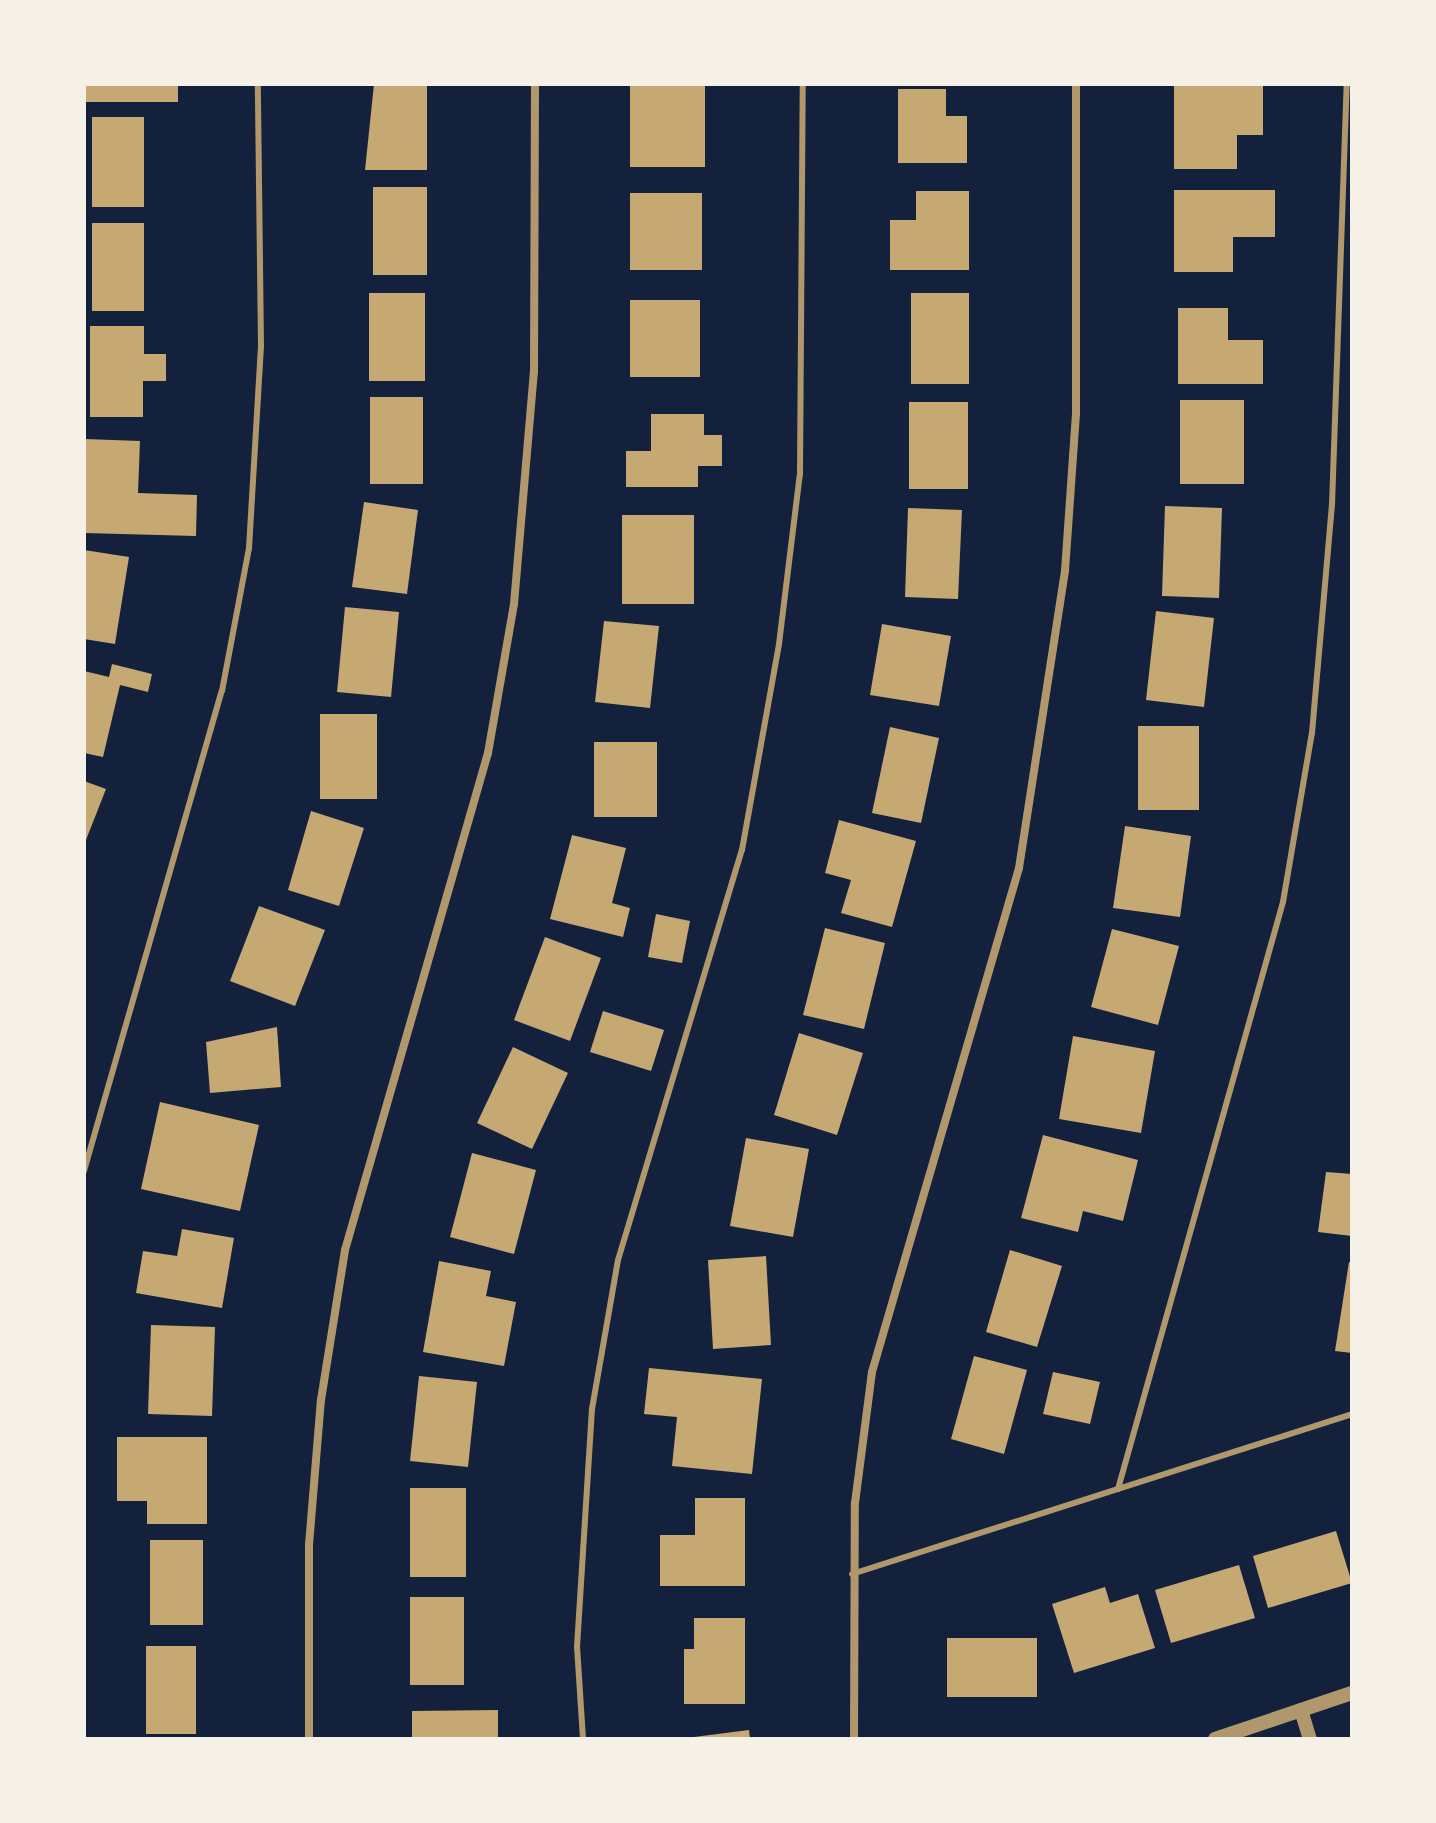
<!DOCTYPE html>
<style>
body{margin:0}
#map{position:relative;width:1436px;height:1823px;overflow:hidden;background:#14213d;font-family:"Asap Condensed",sans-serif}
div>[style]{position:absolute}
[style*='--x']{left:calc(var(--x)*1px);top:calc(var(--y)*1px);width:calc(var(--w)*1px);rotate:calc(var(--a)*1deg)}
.building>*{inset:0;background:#c6a872}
.service>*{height:6px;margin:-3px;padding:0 3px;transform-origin:3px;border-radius:3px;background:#b1986c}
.minor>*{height:8px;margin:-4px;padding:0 4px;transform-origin:4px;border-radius:4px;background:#b1986c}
.tertiary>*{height:14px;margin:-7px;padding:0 7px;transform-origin:7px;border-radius:7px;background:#b1986c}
span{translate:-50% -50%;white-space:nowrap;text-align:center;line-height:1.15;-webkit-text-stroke:6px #f6f1e7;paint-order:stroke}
.frame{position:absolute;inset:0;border:86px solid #f6f1e7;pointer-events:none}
</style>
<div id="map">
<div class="building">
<div style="clip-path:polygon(84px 84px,178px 84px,178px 102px,84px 102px)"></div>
<div style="clip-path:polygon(374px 84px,427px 84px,427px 170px,365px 170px)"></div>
<div style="clip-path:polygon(630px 84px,705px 84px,705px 167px,630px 167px)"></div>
<div style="clip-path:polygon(1174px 86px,1263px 86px,1263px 135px,1237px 135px,1237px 169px,1174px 169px)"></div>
<div style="clip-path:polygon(898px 89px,946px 89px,946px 116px,967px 116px,967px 163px,898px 163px)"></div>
<div style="clip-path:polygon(92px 117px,144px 117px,144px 207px,92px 207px)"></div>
<div style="clip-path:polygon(373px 187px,427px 187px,427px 275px,373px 275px)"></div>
<div style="clip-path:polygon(1174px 190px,1275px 190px,1275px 237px,1233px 237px,1233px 272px,1174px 272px)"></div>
<div style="clip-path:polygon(916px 191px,969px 191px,969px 270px,890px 270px,890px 220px,916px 220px)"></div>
<div style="clip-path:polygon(630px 193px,702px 193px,702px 270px,630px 270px)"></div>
<div style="clip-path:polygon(92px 223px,144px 223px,144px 311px,92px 311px)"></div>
<div style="clip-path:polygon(369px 293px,425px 293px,425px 381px,369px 381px)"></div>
<div style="clip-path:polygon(911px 293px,969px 293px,969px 384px,911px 384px)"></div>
<div style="clip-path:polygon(630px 300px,700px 300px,700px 377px,630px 377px)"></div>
<div style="clip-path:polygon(1178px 308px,1228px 308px,1228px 340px,1263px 340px,1263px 384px,1178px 384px)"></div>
<div style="clip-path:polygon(90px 326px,144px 326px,144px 354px,166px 354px,166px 381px,143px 381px,143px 417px,90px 417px)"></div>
<div style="clip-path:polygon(370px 397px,423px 397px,423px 484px,370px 484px)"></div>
<div style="clip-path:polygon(1180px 400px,1244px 400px,1244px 484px,1180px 484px)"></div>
<div style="clip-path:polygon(909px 402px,968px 402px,968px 489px,909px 489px)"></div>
<div style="clip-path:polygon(651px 414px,704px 414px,704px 435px,722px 435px,722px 466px,698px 466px,698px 487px,626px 487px,626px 451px,651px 451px)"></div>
<div style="clip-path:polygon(85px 439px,140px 441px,138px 493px,197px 495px,196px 536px,84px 533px)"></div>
<div style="clip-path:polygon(364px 502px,418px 510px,407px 594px,352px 587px)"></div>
<div style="clip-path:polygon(1165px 506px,1222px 508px,1219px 598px,1162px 596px)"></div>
<div style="clip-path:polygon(908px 508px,962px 510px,958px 599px,905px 597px)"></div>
<div style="clip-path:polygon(622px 515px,694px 515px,694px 604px,622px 604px)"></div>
<div style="clip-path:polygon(84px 550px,129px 557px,115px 644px,84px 639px)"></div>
<div style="clip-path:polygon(345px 607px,399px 612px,391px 697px,337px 692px)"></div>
<div style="clip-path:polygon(1156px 611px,1214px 618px,1204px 707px,1146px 700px)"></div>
<div style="clip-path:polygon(604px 621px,659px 626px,650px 708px,595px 702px)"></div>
<div style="clip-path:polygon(882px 624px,951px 636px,939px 706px,870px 695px)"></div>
<div style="clip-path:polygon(112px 664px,152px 674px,148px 692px,120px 685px,103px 757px,84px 753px,84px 671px,109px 677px)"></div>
<div style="clip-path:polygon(320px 714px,377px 714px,377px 799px,320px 799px)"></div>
<div style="clip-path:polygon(1138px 726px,1199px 726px,1199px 810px,1138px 810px)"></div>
<div style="clip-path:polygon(890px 727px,939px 738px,921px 823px,872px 813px)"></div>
<div style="clip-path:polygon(594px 742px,657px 742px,657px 817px,594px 817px)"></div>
<div style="clip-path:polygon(84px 781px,106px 789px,84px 845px)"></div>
<div style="clip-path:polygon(311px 811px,364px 828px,339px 906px,288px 890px)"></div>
<div style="clip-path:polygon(839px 820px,916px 841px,892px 927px,841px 913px,851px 880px,825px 873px)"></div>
<div style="clip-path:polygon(1125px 826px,1191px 836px,1180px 917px,1113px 908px)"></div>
<div style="clip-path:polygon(572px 835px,626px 848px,612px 903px,630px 908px,623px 937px,550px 919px)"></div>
<div style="clip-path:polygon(259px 906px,325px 930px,295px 1006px,230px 981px)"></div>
<div style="clip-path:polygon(656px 914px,690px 921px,682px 963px,648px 957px)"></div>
<div style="clip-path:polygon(825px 928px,885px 943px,864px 1029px,803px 1015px)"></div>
<div style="clip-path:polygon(1112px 929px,1179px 946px,1158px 1025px,1091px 1007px)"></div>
<div style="clip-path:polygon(545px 937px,601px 958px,570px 1041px,514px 1020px)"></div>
<div style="clip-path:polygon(603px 1011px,664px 1030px,651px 1071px,590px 1052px)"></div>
<div style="clip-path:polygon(277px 1027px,281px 1087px,210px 1093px,206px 1042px)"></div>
<div style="clip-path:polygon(799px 1033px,863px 1053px,837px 1135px,774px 1115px)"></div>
<div style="clip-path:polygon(1073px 1036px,1155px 1051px,1141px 1133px,1059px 1119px)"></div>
<div style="clip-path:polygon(513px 1047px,568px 1073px,532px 1149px,477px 1123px)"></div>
<div style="clip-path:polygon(160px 1102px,259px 1125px,240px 1211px,141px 1189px)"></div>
<div style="clip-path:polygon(1043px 1135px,1138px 1160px,1123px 1221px,1083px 1211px,1078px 1232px,1021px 1218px)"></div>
<div style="clip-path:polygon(746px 1138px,809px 1149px,793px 1237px,730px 1226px)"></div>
<div style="clip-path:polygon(472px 1153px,536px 1170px,514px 1254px,450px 1237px)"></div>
<div style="clip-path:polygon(1326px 1172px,1352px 1174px,1352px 1236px,1318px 1232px)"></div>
<div style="clip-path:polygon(182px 1229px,234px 1238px,222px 1308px,136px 1293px,143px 1251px,177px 1256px)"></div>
<div style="clip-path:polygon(1010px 1250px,1062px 1266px,1037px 1347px,986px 1332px)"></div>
<div style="clip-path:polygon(766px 1256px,771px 1345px,713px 1349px,708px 1260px)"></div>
<div style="clip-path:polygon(439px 1261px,491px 1271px,486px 1296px,516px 1302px,504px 1366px,423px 1352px)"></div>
<div style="clip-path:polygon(1349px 1262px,1352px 1263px,1352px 1353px,1335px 1351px)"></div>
<div style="clip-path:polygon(151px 1325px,215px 1327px,212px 1416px,148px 1414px)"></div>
<div style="clip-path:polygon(974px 1356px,1027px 1370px,1004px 1454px,951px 1439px)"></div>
<div style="clip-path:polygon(649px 1368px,762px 1379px,752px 1474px,672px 1466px,677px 1417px,644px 1414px)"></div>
<div style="clip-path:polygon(1053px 1372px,1100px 1382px,1090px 1424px,1043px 1414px)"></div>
<div style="clip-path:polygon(419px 1376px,477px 1382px,468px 1467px,410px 1461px)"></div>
<div style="clip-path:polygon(117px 1437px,207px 1437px,207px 1524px,147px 1524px,147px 1501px,117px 1501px)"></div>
<div style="clip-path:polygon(410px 1488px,466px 1488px,466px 1577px,410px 1577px)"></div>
<div style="clip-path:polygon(695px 1498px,745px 1498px,745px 1586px,660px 1586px,660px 1535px,695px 1535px)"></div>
<div style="clip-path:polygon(1336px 1531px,1352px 1583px,1268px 1608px,1253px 1556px)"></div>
<div style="clip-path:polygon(150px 1540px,203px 1540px,203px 1625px,150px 1625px)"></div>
<div style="clip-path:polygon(1239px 1565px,1255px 1618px,1171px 1643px,1155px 1590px)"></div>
<div style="clip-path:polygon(1105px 1587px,1110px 1603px,1138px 1594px,1155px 1648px,1074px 1673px,1052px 1604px)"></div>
<div style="clip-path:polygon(410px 1597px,464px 1597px,464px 1685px,410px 1685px)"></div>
<div style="clip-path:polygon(694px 1618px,745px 1618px,745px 1704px,684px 1704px,684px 1649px,694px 1649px)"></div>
<div style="clip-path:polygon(947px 1638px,1037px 1638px,1037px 1697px,947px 1697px)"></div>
<div style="clip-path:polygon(146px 1646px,196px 1646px,196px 1734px,146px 1734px)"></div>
<div style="clip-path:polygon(498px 1710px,498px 1739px,412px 1739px,412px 1711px)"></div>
<div style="clip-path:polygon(749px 1730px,750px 1739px,694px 1739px,694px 1737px)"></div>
</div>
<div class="service">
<div style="--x:84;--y:1171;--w:499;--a:-74"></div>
<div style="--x:222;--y:691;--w:146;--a:-79.3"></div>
<div style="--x:249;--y:548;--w:202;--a:-86.6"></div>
<div style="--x:261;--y:346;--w:262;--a:-90.7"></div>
<div style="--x:1118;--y:1489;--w:610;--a:-74.3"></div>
<div style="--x:1283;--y:902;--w:171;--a:-80.3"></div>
<div style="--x:1312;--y:733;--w:229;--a:-85"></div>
<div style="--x:1332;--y:505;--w:421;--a:-88"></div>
<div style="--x:852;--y:1574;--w:525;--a:-17.74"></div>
<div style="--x:583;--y:1739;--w:92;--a:-93.7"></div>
<div style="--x:577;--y:1647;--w:238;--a:-86.4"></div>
<div style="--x:592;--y:1409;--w:151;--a:-80.1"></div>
<div style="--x:618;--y:1260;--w:428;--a:-73.2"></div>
<div style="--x:742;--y:850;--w:209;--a:-79.8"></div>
<div style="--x:779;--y:644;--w:171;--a:-83"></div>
<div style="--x:800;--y:474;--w:390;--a:-89.6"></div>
</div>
<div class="minor">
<div style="--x:309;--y:1739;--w:194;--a:-90"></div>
<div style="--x:309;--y:1545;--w:145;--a:-85.3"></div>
<div style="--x:321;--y:1400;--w:152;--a:-80.9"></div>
<div style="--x:345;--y:1250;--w:517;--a:-73.95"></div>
<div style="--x:488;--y:753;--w:151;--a:-80.1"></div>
<div style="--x:514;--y:604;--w:233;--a:-85.1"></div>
<div style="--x:534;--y:372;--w:288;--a:-89.8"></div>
<div style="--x:854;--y:1739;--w:236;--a:-89.8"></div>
<div style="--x:855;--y:1503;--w:132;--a:-82.6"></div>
<div style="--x:872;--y:1372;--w:525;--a:-73.74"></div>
<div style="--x:1019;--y:868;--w:301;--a:-81.2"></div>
<div style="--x:1065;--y:571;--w:159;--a:-86"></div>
<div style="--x:1076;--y:412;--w:328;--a:-90"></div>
</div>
<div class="tertiary">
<div style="--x:1301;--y:1710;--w:30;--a:73"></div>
<div style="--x:1215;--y:1739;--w:145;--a:-18.6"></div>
</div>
<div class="frame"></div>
</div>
